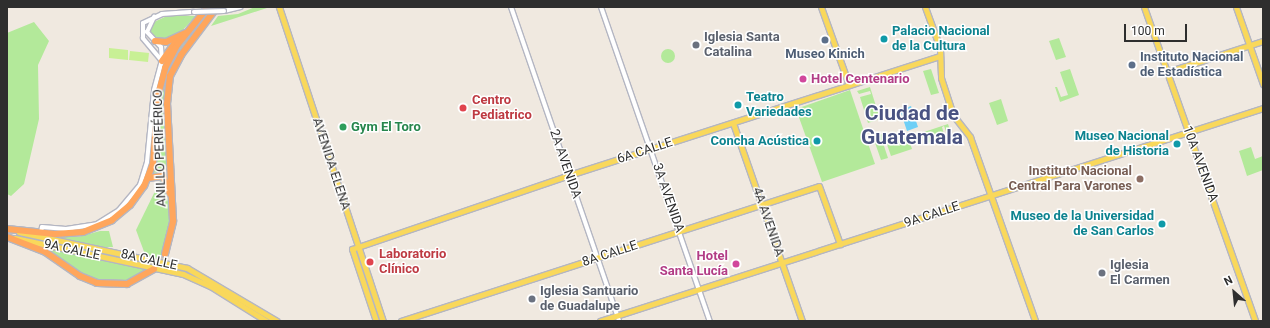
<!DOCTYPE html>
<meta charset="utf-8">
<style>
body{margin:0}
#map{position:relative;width:1270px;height:328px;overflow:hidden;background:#f0e9e0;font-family:Roboto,sans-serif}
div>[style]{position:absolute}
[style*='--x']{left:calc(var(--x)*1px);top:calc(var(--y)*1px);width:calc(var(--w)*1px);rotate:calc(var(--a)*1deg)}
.green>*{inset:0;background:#b3e99a}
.round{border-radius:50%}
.pitch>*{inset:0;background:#c8f095}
.water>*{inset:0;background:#6ecff6}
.highway-tunnel>*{height:6px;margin-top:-3px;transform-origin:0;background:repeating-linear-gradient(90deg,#c9c4bc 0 6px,transparent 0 9px)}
.roads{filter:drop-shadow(1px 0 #b4b6c2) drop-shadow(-1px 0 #b4b6c2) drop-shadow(0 1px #b4b6c2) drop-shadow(0 -1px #b4b6c2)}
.minor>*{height:4px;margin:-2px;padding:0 2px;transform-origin:2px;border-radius:2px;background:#fff}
.major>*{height:5px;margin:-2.5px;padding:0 2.5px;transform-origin:2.5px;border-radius:2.5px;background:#f9d85b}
.highway>*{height:6px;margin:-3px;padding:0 3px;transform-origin:3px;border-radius:3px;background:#ffa65c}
.bridges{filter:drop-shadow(1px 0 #b4b6c2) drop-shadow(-1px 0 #b4b6c2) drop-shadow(0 1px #b4b6c2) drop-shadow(0 -1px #b4b6c2)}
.minor-bridge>*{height:4px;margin:-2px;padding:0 2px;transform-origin:2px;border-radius:2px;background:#fff}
.dots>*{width:11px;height:11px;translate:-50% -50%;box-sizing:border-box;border:2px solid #fff;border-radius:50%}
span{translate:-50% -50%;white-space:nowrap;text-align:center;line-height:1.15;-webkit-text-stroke:3px #fff;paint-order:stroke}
.culture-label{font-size:13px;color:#0d838f;font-weight:700}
.left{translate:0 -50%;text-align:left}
.right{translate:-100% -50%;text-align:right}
.worship-label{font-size:13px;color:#5b616d;font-weight:700}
.service-label{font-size:13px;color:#4e5e75;font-weight:700}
.hotel-label{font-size:13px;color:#b23c85;font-weight:700}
.health-label{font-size:13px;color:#be3a42;font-weight:700}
.leisure-label{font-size:13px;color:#27864d;font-weight:700}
.street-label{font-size:13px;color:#2e2e2e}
.education-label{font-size:13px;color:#785e54;font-weight:700}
.town-label{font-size:21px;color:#4a5382;font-weight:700}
.frame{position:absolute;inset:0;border:8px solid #2e2e2e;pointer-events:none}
.north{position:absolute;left:1214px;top:272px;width:40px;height:40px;-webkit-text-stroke:3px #fff;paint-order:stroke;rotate:333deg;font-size:11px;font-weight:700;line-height:16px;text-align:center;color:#2e2e2e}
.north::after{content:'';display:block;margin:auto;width:14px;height:18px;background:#2e2e2e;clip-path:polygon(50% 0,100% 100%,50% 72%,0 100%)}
.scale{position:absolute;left:1124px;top:24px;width:63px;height:18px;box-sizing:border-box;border:2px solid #2e2e2e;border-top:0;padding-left:5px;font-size:12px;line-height:14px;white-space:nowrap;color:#2e2e2e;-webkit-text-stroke:3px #fff;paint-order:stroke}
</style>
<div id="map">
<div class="green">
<div style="clip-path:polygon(211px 7px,215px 7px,183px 46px,169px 69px,164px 110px,168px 158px,163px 172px,153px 173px,158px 155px,162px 86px,167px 68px,181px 45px)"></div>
<div style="clip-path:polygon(255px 7px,270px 7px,211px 26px,218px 16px,238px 14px)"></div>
<div style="clip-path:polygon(169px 15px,196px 16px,178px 35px,167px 39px,152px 36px,149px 30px,152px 23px)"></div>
<div style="clip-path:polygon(34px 22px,49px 41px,38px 65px,39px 119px,24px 184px,11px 196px,7px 194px,7px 33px)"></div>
<div style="clip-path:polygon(1059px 38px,1066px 57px,1056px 60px,1049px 41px)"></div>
<div class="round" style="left:661px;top:49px;width:14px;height:14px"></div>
<div style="clip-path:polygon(931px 69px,939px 93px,931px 95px,923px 71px)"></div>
<div style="clip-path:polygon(1070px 69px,1079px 95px,1060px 102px,1055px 87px,1057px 87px,1061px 97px,1068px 95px,1060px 72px)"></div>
<div style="clip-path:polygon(870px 87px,880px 119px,868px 123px,860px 97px,871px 94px,870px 91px,859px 94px,857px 91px)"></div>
<div style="clip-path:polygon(850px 90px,875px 164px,822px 182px,796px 109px)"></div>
<div style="clip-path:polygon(1001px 99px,1008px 121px,997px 125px,989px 103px)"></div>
<div style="clip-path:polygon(948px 124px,952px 136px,948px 137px,944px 126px,942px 127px,945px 138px,934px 142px,935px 139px,925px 145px,921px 133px)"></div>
<div style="clip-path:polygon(885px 133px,889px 144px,908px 137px,912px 149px,891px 156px,885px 139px,882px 140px,888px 158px,881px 160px,873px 137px)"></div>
<div style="clip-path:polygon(1251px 147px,1255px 159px,1263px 156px,1263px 170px,1247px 176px,1239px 151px)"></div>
<div style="clip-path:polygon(161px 179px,170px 208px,170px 234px,159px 260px,146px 257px,136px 230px)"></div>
<div style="clip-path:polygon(100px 231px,109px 231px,113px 247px,96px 247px,45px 236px,78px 237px)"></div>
<div style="clip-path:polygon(46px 247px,150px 269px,124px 282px,101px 282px,81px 274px)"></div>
</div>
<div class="pitch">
<div style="clip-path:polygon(109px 48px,128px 50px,128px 60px,109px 58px)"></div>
<div style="clip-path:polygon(130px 51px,149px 53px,148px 62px,129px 60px)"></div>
</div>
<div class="water">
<div style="clip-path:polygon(911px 106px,918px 127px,907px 131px,900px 110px)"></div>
</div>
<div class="highway-tunnel">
<div style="--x:154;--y:269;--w:19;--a:-54"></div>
</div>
<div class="roads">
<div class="minor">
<div style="--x:511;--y:7;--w:332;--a:71"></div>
<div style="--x:601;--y:7;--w:332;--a:70.9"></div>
<div style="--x:224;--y:11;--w:17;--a:-13"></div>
<div style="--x:162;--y:61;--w:30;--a:-130"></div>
<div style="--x:143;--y:38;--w:15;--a:-90"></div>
<div style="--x:143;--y:23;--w:21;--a:-25"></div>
<div style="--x:162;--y:14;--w:32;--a:-4"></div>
<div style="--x:41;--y:233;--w:6;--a:-81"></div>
<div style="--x:42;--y:227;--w:24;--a:5"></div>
<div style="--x:66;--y:229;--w:31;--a:-9"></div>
<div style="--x:97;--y:224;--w:26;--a:-32"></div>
<div style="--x:119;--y:210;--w:33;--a:-50"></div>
<div style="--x:140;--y:185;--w:24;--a:-73"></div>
<div style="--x:147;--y:162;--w:72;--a:-84.4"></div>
<div style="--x:154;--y:90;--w:30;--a:-75"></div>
<div style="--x:162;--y:61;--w:14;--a:-94"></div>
<div style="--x:161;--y:47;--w:21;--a:-133"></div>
<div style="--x:147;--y:32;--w:17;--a:-65"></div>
</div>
<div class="major">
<div style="--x:279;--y:7;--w:331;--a:71.7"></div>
<div style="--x:821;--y:7;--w:83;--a:70.3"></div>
<div style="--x:925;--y:7;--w:44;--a:69.9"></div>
<div style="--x:940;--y:48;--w:30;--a:88"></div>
<div style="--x:941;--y:78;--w:39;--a:72"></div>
<div style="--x:953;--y:115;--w:28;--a:52"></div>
<div style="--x:970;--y:137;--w:195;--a:70.5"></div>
<div style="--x:1144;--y:7;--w:333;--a:70.5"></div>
<div style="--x:1236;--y:7;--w:82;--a:70.7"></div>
<div style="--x:1167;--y:72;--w:101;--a:-17.9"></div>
<div style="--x:733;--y:123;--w:210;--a:70.8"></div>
<div style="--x:19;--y:232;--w:172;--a:12.1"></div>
<div style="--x:187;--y:268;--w:104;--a:30.5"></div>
<div style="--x:15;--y:238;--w:172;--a:12.1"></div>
<div style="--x:183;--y:274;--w:30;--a:24"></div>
<div style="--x:210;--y:286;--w:66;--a:32"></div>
<div style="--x:376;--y:321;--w:76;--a:-108.4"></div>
<div style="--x:352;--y:249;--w:226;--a:-18.8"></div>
<div style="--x:566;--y:176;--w:392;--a:-17.8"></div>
<div style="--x:401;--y:321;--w:439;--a:-17.9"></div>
<div style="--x:819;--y:186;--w:62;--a:70.1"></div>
<div style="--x:600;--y:321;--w:696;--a:-17.81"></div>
</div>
<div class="highway">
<div style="--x:155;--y:41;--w:11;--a:5"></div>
<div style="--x:166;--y:42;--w:21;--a:-25"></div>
<div style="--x:162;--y:61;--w:24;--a:-54"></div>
<div style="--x:148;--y:178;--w:15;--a:-8"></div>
<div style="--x:163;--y:176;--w:19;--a:69"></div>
<div style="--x:7;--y:229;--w:48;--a:5.9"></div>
<div style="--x:55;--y:234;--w:28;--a:-4"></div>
<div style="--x:83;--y:232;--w:31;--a:-22"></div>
<div style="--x:112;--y:220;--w:23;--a:-40"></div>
<div style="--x:130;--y:205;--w:24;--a:-54"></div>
<div style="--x:144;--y:186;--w:24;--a:-68"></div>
<div style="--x:153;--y:164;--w:69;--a:-85.9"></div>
<div style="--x:158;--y:95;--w:28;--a:-75"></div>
<div style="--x:165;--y:68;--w:27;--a:-62"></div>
<div style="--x:178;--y:44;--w:48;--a:-51"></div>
<div style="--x:7;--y:237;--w:40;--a:21"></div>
<div style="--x:44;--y:251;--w:44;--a:34.8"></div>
<div style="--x:80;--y:276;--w:18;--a:22"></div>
<div style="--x:97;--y:283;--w:30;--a:2"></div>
<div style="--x:127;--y:284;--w:31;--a:-29"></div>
<div style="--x:165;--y:254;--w:34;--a:-76"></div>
<div style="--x:173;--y:221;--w:117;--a:-92.9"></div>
<div style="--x:167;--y:104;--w:28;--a:-84"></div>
<div style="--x:170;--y:76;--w:24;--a:-62"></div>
<div style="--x:181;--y:55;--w:60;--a:-53.1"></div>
</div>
</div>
<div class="bridges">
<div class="minor-bridge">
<div style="--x:194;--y:12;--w:30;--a:-2"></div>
</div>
</div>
<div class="dots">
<div style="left:884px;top:39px;background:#0f9aa8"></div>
<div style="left:825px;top:40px;background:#5c6f8a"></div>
<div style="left:696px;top:45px;background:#6b7280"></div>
<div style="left:1132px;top:65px;background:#5c6f8a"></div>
<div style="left:803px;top:79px;background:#d1479c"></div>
<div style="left:738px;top:105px;background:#0f9aa8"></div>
<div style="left:463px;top:108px;background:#e0444e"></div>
<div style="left:343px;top:127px;background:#2e9e5b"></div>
<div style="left:817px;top:141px;background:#0f9aa8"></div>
<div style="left:1177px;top:144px;background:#0f9aa8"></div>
<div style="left:1140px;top:179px;background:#8d6e63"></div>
<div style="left:1162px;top:224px;background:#0f9aa8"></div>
<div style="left:370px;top:262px;background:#e0444e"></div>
<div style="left:736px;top:264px;background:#d1479c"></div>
<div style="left:1102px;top:273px;background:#6b7280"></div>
<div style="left:532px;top:299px;background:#6b7280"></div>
</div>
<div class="culture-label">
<span class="left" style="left:892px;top:39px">Palacio Nacional<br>de la Cultura</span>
<span class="left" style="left:746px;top:105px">Teatro<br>Variedades</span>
<span class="right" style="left:1169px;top:144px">Museo Nacional<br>de Historia</span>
<span class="right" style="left:809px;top:141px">Concha Acústica</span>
<span class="right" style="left:1154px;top:224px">Museo de la Universidad<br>de San Carlos</span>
</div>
<div class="worship-label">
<span class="left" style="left:704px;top:45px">Iglesia Santa<br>Catalina</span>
<span class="left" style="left:1110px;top:273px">Iglesia<br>El Carmen</span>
<span class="left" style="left:540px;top:299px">Iglesia Santuario<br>de Guadalupe</span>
</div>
<div class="service-label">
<span style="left:825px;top:54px">Museo Kinich</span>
<span class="left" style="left:1140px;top:65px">Instituto Nacional<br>de Estadística</span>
</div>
<div class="hotel-label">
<span class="left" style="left:811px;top:79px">Hotel Centenario</span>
<span class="right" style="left:728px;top:264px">Hotel<br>Santa Lucía</span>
</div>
<div class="health-label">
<span class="left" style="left:472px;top:108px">Centro<br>Pediatrico</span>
<span class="left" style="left:379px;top:262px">Laboratorio<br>Clínico</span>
</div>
<div class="leisure-label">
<span class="left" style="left:351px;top:127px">Gym El Toro</span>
</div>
<div class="street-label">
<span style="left:160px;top:148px;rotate:-92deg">ANILLO PERIFÉRICO</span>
<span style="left:645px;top:151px;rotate:-18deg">6A CALLE</span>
<span style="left:331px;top:164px;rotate:72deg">AVENIDA ELENA</span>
<span style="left:565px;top:164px;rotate:71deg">2A AVENIDA</span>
<span style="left:1200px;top:164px;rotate:70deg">10A AVENIDA</span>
<span style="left:668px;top:198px;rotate:71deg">3A AVENIDA</span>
<span style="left:932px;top:215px;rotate:-18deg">9A CALLE</span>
<span style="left:768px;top:222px;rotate:71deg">4A AVENIDA</span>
<span style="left:72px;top:250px;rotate:12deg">9A CALLE</span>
<span style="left:610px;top:254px;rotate:-18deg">8A CALLE</span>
<span style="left:149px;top:260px;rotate:12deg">8A CALLE</span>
</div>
<div class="education-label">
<span class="right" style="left:1132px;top:179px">Instituto Nacional<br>Central Para Varones</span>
</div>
<div class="town-label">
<span style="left:912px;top:125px">Ciudad de<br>Guatemala</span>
</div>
<div class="frame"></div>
<div class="north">N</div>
<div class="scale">100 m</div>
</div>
